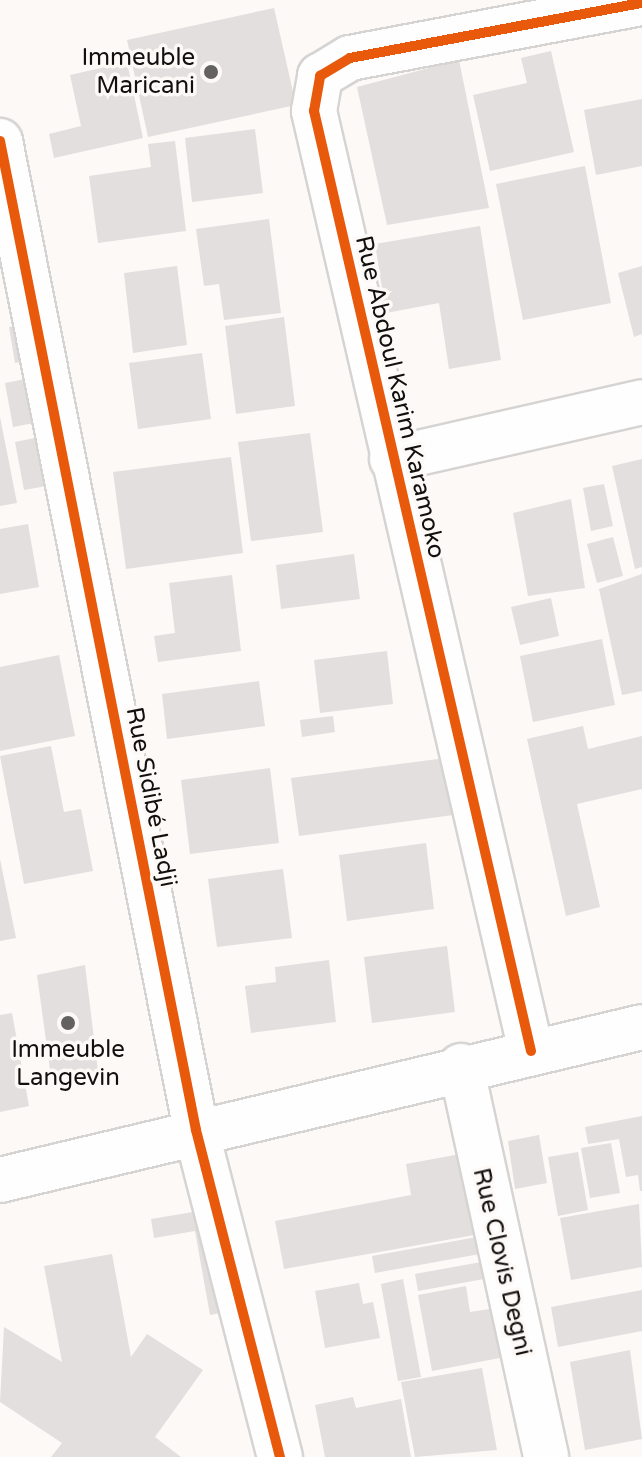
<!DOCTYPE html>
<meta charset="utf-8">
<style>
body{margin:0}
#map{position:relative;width:642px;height:1457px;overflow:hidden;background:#fcf9f7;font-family:"Varela Round",sans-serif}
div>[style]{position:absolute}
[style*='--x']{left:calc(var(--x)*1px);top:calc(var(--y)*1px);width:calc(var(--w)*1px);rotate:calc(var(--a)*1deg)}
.building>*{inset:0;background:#e2dfde}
.roads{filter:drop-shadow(2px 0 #d6d4d2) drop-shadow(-2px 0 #d6d4d2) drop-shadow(0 2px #d6d4d2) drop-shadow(0 -2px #d6d4d2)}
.minor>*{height:44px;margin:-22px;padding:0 22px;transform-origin:22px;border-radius:22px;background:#fffefe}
.cycleway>*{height:10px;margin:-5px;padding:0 5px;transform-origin:5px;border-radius:5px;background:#e8590c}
.dots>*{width:22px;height:22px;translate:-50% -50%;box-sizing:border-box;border:4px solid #fdf9f6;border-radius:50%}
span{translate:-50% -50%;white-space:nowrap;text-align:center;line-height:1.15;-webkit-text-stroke:7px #fdf9f6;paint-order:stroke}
.poi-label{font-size:24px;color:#11100e}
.right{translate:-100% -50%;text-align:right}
.street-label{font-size:24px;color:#11100e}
</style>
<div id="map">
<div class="building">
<div style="clip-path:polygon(274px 8px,296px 105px,148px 137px,127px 40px)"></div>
<div style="clip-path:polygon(551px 51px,574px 152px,490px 171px,473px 95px,527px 83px,521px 58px)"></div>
<div style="clip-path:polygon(459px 60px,489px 208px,387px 225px,357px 87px)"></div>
<div style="clip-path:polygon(127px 62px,143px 138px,54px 158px,49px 134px,81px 126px,70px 75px)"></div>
<div style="clip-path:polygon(642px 99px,642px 166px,596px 175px,584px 110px)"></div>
<div style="clip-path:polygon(255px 129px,263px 193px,192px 202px,185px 138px)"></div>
<div style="clip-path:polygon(175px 141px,186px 231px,98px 243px,89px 176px,151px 167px,148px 144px)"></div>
<div style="clip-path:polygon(585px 166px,611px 303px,523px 320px,496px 184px)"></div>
<div style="clip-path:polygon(269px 219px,281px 313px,224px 320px,219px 284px,204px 286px,196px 229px)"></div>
<div style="clip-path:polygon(480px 226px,501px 360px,449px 369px,439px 303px,386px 313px,375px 244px)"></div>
<div style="clip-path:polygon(177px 266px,187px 345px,133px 353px,124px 273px)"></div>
<div style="clip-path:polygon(642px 266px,642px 334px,634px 337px,618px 273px)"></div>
<div style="clip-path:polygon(284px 317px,295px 406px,236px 414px,225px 326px)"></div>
<div style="clip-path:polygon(27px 324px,33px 360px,15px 363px,9px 327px)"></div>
<div style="clip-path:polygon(202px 353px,211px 419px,138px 429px,129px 363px)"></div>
<div style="clip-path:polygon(36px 377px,45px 421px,13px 427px,5px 383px)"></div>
<div style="clip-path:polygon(0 417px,17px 503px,0 506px)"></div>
<div style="clip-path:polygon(310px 433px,323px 532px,251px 541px,238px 442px)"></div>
<div style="clip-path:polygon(49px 435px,58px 484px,24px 490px,15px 442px)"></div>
<div style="clip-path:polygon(231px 457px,243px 553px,126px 569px,113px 472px)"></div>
<div style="clip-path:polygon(642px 459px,642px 567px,635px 569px,612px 466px)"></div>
<div style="clip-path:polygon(604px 484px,613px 526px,591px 531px,583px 488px)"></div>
<div style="clip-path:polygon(571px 499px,585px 588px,528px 596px,513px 513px)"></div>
<div style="clip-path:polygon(28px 524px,39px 587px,0 594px,0 529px)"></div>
<div style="clip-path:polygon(613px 537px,623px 576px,597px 583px,587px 544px)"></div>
<div style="clip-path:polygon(354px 554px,360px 599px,281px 609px,276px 565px)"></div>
<div style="clip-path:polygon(642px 574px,642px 691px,622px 695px,599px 589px)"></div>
<div style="clip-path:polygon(232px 575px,241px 651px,158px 662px,154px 636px,175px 633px,169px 583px)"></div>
<div style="clip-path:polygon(551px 598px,559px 636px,520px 645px,511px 607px)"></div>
<div style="clip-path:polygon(602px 639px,615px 705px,533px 722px,520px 656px)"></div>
<div style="clip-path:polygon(387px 651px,393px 704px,320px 713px,314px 660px)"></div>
<div style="clip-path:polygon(59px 655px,75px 736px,0 751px,0 667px)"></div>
<div style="clip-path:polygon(259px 681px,265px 726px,167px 739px,162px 694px)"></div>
<div style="clip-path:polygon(333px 716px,335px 732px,302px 737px,300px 720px)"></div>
<div style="clip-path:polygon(583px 726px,588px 749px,642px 736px,642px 789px,577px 804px,600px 907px,566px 916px,527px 739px)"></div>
<div style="clip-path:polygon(51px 746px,64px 812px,81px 809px,93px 871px,24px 884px,0 756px)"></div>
<div style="clip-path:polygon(446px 758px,453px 815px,299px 836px,291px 778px)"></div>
<div style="clip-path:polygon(270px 768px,279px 843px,190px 854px,181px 780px)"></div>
<div style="clip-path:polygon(426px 843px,434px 909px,347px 921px,339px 855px)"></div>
<div style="clip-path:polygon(0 859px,16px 938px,0 941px)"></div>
<div style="clip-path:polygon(283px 869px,292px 938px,217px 947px,208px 879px)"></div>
<div style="clip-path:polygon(447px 946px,455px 1012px,372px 1023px,364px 957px)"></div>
<div style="clip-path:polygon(329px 960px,336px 1022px,251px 1033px,245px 986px,276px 982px,275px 967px)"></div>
<div style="clip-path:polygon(85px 965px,98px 1071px,51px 1077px,37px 975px)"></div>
<div style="clip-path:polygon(12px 1013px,29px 1106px,0 1112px,0 1015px)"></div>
<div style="clip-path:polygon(642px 1116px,642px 1191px,640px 1191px,638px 1175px,626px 1177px,619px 1139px,588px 1144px,585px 1127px)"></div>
<div style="clip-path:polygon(539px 1135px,547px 1183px,515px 1189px,508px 1141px)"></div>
<div style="clip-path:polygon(611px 1143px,620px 1193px,590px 1198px,581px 1148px)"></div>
<div style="clip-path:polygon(578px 1152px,588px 1210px,558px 1216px,548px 1157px)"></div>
<div style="clip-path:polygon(466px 1153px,480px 1234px,284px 1269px,275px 1221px,411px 1195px,406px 1164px)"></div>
<div style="clip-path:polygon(639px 1204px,642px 1267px,571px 1280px,560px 1218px)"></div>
<div style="clip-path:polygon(211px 1209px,230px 1311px,210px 1315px,195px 1231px,154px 1238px,151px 1219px)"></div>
<div style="clip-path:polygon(477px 1237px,480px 1254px,375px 1273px,372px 1256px)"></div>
<div style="clip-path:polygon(112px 1254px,131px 1357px,147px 1334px,203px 1370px,155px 1437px,181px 1457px,51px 1457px,62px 1443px,0 1402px,4px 1327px,62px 1362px,44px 1266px)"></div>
<div style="clip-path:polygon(481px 1262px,484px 1279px,418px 1291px,415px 1274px)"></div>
<div style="clip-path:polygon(403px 1279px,421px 1377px,398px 1381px,381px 1284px)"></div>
<div style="clip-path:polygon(359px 1283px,363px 1304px,373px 1302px,380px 1338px,325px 1348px,315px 1291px)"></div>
<div style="clip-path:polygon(466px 1286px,470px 1312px,496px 1308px,505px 1357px,432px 1371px,418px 1295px)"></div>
<div style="clip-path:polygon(642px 1290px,642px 1331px,558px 1347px,551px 1307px)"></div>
<div style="clip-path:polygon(630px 1350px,642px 1439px,585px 1450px,570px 1362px)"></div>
<div style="clip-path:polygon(482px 1368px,497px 1450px,415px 1457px,401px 1382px)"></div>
<div style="clip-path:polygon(353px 1397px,356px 1408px,401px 1399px,411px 1457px,325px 1457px,315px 1405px)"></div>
</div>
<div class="roads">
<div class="minor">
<div style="--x:0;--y:141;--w:1008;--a:78.79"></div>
<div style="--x:196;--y:1130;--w:338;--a:75.6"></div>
<div style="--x:392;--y:459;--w:256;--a:-12.8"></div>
<div style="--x:531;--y:1051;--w:965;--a:-103"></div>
<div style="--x:314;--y:111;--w:36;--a:-80"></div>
<div style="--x:320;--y:76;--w:35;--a:-31"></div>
<div style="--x:350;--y:58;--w:297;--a:-10.7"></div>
<div style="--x:461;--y:1066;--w:400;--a:77.7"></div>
<div style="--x:0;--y:1180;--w:660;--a:-13.4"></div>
</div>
</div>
<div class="cycleway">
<div style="--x:0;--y:141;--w:1008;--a:78.79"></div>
<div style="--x:196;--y:1130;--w:338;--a:75.6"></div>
<div style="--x:531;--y:1051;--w:965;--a:-103"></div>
<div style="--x:314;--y:111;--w:36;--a:-80"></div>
<div style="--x:320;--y:76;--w:35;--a:-31"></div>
<div style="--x:350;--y:58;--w:297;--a:-10.7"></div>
</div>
<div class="dots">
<div style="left:211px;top:72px;background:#636260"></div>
<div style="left:68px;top:1023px;background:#636260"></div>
</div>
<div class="poi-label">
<span class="right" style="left:195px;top:72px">Immeuble<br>Maricani</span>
<span style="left:68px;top:1064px">Immeuble<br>Langevin</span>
</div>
<div class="street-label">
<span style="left:400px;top:397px;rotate:77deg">Rue Abdoul Karim Karamoko</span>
<span style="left:151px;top:797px;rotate:79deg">Rue Sidibé Ladji</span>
<span style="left:502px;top:1262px;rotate:77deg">Rue Clovis Degni</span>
</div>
</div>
